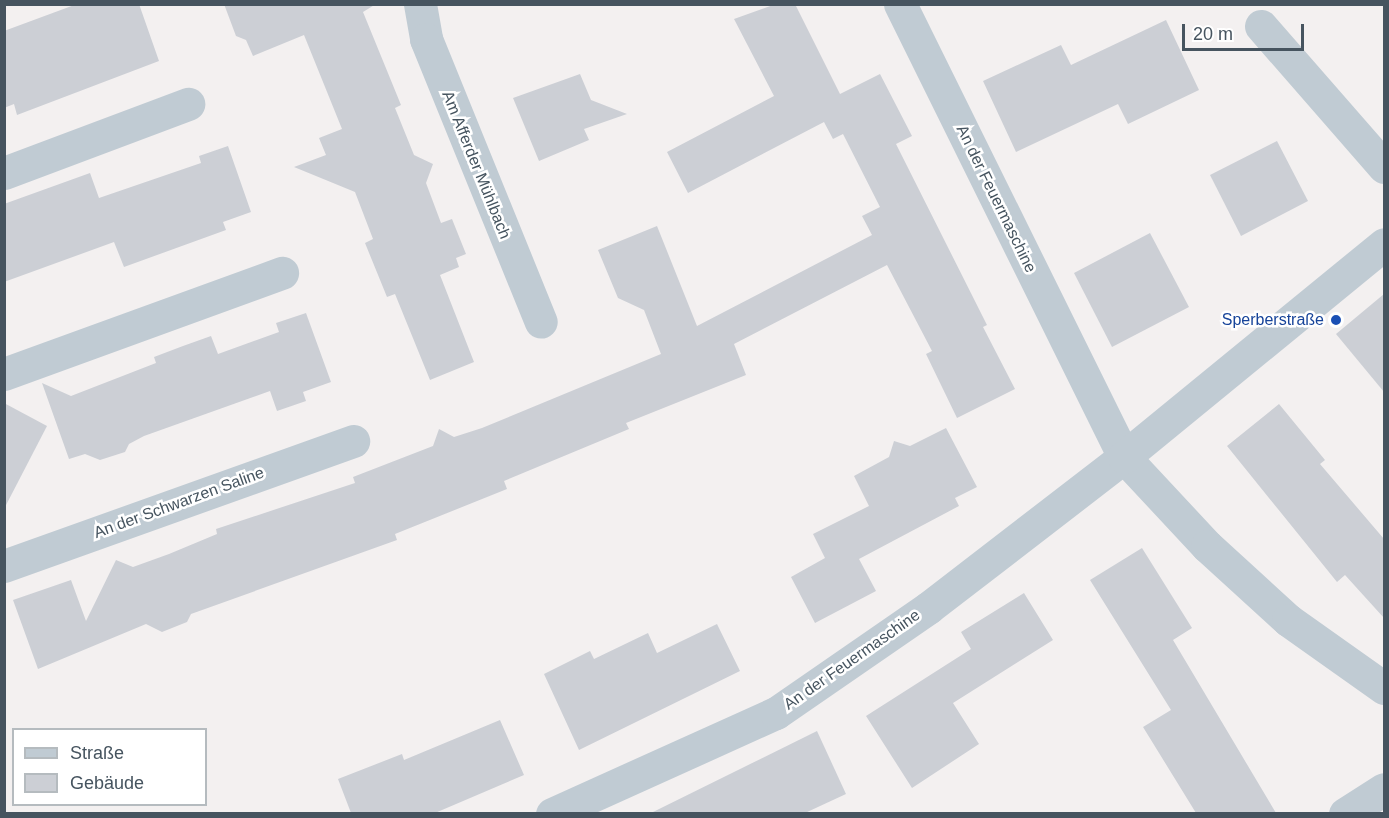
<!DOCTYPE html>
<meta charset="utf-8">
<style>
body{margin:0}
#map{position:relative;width:1389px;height:818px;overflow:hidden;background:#f3f0f0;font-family:Arial,sans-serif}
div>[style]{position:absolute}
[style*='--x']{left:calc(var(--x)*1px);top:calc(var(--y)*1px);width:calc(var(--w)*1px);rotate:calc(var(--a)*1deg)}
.building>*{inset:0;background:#cccfd5}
.minor>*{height:33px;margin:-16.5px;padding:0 16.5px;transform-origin:16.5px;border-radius:16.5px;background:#c0cbd3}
.dots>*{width:16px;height:16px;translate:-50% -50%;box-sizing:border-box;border:3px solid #fff;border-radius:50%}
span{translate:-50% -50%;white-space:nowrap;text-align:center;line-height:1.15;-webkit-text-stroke:5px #fff;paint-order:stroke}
.street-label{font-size:16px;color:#46545f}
.transit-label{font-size:16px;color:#164399}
.right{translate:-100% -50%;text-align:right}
.frame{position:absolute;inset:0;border:6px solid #46545f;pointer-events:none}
.legend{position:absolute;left:12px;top:728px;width:195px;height:78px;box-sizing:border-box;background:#fff;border:2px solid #b5bbbf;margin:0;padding:8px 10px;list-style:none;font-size:18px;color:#46545f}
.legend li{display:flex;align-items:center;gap:12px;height:30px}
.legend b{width:30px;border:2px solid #b5bbbf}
.scale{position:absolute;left:1182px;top:24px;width:122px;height:27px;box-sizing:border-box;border:3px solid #46545f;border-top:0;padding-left:8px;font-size:18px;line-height:21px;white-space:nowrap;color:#46545f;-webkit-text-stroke:4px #fff;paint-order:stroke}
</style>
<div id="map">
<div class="building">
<div style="clip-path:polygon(77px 4px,139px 4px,159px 61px,17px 115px,14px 104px,4px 108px,4px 31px)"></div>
<div style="clip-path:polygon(224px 4px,376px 4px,363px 12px,401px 105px,395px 108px,414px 155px,433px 164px,426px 183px,441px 223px,452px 219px,466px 254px,456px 258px,459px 267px,440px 275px,474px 362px,430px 380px,395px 294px,387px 297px,365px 243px,373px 239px,355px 192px,294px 167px,326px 155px,319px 138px,342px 129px,304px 35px,253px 56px,246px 40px,236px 36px)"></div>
<div style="clip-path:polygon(776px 4px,795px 4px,840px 94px,880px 74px,912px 136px,896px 144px,987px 325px,983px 327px,1015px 389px,957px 418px,926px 354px,932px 351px,887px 265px,734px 344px,746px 375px,626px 423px,629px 429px,504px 481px,507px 489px,395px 534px,397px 540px,191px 614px,187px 622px,162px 632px,146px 624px,38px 669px,13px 600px,71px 580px,86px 621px,116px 560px,133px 567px,169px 554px,217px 534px,216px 529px,355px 483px,353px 477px,433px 446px,439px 429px,454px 437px,482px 428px,661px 354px,644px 310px,618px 298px,598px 250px,657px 226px,697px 326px,872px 235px,862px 216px,880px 207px,843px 134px,833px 139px,824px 122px,688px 193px,667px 152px,774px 96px,734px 19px)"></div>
<div style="clip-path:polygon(1166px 20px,1199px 90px,1128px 124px,1118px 104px,1016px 152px,983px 81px,1061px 45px,1071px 65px)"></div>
<div style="clip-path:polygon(580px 74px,591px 100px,627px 114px,584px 129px,589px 140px,539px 161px,513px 98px)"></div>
<div style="clip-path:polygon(1277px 141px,1308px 201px,1241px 236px,1210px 175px)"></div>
<div style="clip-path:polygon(228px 146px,251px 212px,223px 222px,226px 230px,124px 267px,114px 242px,4px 282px,4px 204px,90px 173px,99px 198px,201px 163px,199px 156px)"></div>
<div style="clip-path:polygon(1150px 233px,1189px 307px,1112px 347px,1074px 273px)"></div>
<div style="clip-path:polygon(1384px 294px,1384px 392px,1336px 334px)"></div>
<div style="clip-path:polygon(306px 313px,331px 382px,303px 392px,306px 401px,277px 411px,270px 391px,144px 436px,129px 444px,125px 452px,100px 460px,85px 454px,69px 459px,42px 383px,71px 396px,156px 363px,154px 357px,183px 346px,211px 336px,218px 354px,279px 332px,276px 323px)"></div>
<div style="clip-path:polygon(4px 403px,47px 426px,4px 509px)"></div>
<div style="clip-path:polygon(1279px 404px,1325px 460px,1320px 464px,1384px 539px,1384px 618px,1345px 575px,1337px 582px,1227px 446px)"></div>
<div style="clip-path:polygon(946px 428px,977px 487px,955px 498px,959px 506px,859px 559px,876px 591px,815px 623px,791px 577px,825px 558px,813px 534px,869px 506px,854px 476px,889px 457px,894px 441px,910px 446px)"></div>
<div style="clip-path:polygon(1142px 548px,1192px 628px,1173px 640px,1276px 813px,1196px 813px,1143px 727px,1171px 710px,1090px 580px)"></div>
<div style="clip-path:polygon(1024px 593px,1053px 640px,953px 703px,979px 744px,912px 788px,866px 716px,971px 649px,961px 632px)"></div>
<div style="clip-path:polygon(717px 624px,740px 671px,579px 750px,544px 674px,590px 651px,594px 659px,648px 633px,657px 653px)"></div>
<div style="clip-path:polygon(500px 720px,524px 775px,435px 813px,351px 813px,338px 779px,402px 754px,404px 760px)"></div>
<div style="clip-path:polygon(817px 731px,846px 794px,805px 813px,651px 813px)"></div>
</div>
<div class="minor">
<div style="--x:420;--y:4;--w:36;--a:80"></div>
<div style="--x:426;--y:39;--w:305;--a:67.9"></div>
<div style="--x:900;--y:4;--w:505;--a:63.69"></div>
<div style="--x:1124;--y:457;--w:122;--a:47"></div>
<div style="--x:1207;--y:546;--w:110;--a:42.4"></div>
<div style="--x:1288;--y:620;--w:118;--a:35.3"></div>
<div style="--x:1261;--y:26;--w:187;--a:48.9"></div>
<div style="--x:4;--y:173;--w:197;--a:-20.6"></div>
<div style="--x:4;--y:374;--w:296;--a:-20"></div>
<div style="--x:4;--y:566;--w:371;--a:-19.7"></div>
<div style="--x:552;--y:814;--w:246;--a:-24.3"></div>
<div style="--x:776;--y:713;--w:185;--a:-34.6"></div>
<div style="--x:928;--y:608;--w:247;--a:-37.6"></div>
<div style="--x:1124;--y:457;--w:336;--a:-39.3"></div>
<div style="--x:1345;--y:814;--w:46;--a:-32.7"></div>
</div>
<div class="dots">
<div style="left:1336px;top:320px;background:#1a4fb4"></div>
</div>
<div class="street-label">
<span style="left:476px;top:165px;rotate:68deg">Am Afferder Mühlbach</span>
<span style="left:996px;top:199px;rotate:64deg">An der Feuermaschine</span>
<span style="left:179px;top:503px;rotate:-20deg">An der Schwarzen Saline</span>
<span style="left:852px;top:660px;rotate:-35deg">An der Feuermaschine</span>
</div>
<div class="transit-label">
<span class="right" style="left:1324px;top:320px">Sperberstraße</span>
</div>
<div class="frame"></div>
<ul class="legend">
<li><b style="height:8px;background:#c0cbd3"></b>Straße</li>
<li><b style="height:16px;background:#cccfd5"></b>Gebäude</li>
</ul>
<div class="scale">20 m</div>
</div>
